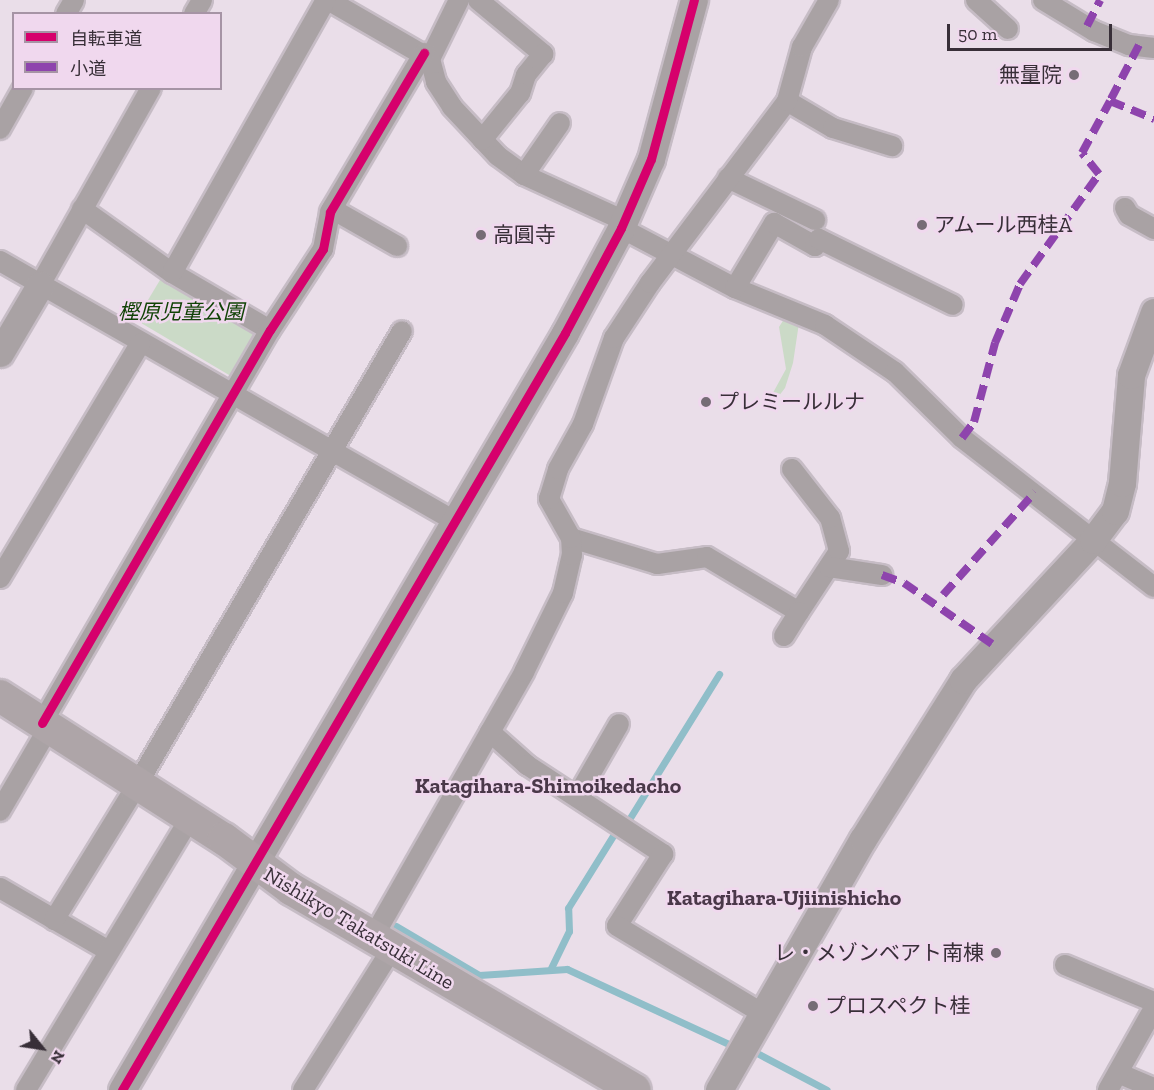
<!DOCTYPE html>
<meta charset="utf-8">
<style>
body{margin:0}
#map{position:relative;width:1154px;height:1090px;overflow:hidden;background:#eadee9;font-family:"Zilla Slab","Noto Sans JP",serif}
div>[style]{position:absolute}
[style*='--x']{left:calc(var(--x)*1px);top:calc(var(--y)*1px);width:calc(var(--w)*1px);rotate:calc(var(--a)*1deg)}
.green>*{inset:0;background:#cbdac7}
.stream>*{height:7px;margin:-3.5px;padding:0 3.5px;transform-origin:3.5px;border-radius:3.5px;background:#90bec9}
.roads{filter:drop-shadow(2px 0 #c6bcc5) drop-shadow(-2px 0 #c6bcc5) drop-shadow(0 2px #c6bcc5) drop-shadow(0 -2px #c6bcc5)}
.street>*{height:20px;margin:-10px;padding:0 10px;transform-origin:10px;border-radius:10px;background:#a9a2a4}
.secondary>*{height:27px;margin:-13.5px;padding:0 13.5px;transform-origin:13.5px;border-radius:13.5px;background:#a9a2a4}
.primary>*{height:32px;margin:-16px;padding:0 16px;transform-origin:16px;border-radius:16px;background:#aea5a8}
.quiet>*{height:8px;margin-top:-4px;transform-origin:0;background:repeating-linear-gradient(90deg,#8e44ad 0 15px,transparent 0 23px)}
.cycleway>*{height:9px;margin:-4.5px;padding:0 4.5px;transform-origin:4.5px;border-radius:4.5px;background:#d6006c}
.dots>*{width:16px;height:16px;translate:-50% -50%;box-sizing:border-box;border:3px solid #f0d8ee;border-radius:50%}
span{translate:-50% -50%;white-space:nowrap;text-align:center;line-height:1.15;-webkit-text-stroke:5px #f0d8ee;paint-order:stroke}
.poi-label{font-size:21px;color:#382f38}
.right{translate:-100% -50%;text-align:right}
.left{translate:0 -50%;text-align:left}
.park-label{font-size:21px;color:#114306;font-style:italic}
.street-label{font-size:21px;color:#382f38}
.neighbourhood-label{font-size:22px;color:#4a3849;font-weight:700}
.legend{position:absolute;left:12px;top:12px;width:210px;height:78px;box-sizing:border-box;background:#f0d8ee;border:2px solid #a694a5;margin:0;padding:8px 10px;list-style:none;font-size:18px;color:#382f38}
.legend li{display:flex;align-items:center;gap:12px;height:30px}
.legend b{width:30px;border:2px solid #a694a5}
.north{position:absolute;left:12px;top:1018px;width:60px;height:60px;-webkit-text-stroke:4px #f0d8ee;paint-order:stroke;rotate:120deg;font-size:16px;font-weight:700;line-height:24px;text-align:center;color:#382f38}
.north::after{content:'';display:block;margin:auto;width:21px;height:27px;background:#382f38;clip-path:polygon(50% 0,100% 100%,50% 72%,0 100%)}
.scale{position:absolute;left:947px;top:24px;width:165px;height:27px;box-sizing:border-box;border:3px solid #382f38;border-top:0;padding-left:8px;font-size:18px;line-height:21px;white-space:nowrap;color:#382f38;-webkit-text-stroke:4px #f0d8ee;paint-order:stroke}
</style>
<div id="map">
<div class="green">
<div style="clip-path:polygon(166px 270px,262px 327px,235px 373px,229px 375px,136px 320px)"></div>
<div style="clip-path:polygon(786px 316px,799px 323px,793px 363px,785px 388px,775px 401px,768px 402px,786px 369px,779px 327px)"></div>
</div>
<div class="stream">
<div style="--x:628;--y:821;--w:173;--a:-58.2"></div>
<div style="--x:396;--y:926;--w:96;--a:30.6"></div>
<div style="--x:479;--y:975;--w:88;--a:-3.9"></div>
<div style="--x:567;--y:969;--w:183;--a:24.9"></div>
<div style="--x:551;--y:968;--w:41;--a:-64.1"></div>
<div style="--x:569;--y:931;--w:23;--a:-92"></div>
<div style="--x:568;--y:908;--w:87;--a:-58.1"></div>
<div style="--x:755;--y:1052;--w:81;--a:27.8"></div>
</div>
<div class="roads">
<div class="street">
<div style="--x:328;--y:0;--w:118;--a:30"></div>
<div style="--x:459;--y:0;--w:66;--a:116.2"></div>
<div style="--x:430;--y:59;--w:24;--a:75"></div>
<div style="--x:436;--y:82;--w:30;--a:57"></div>
<div style="--x:452;--y:107;--w:67;--a:46.8"></div>
<div style="--x:498;--y:156;--w:32;--a:36"></div>
<div style="--x:524;--y:175;--w:111;--a:24.5"></div>
<div style="--x:478;--y:0;--w:85;--a:39.7"></div>
<div style="--x:543;--y:54;--w:27;--a:129"></div>
<div style="--x:526;--y:75;--w:19;--a:108"></div>
<div style="--x:520;--y:93;--w:60;--a:129"></div>
<div style="--x:976;--y:0;--w:43;--a:42.2"></div>
<div style="--x:1043;--y:0;--w:60;--a:31.3"></div>
<div style="--x:1094;--y:31;--w:38;--a:22"></div>
<div style="--x:1129;--y:45;--w:25;--a:7"></div>
<div style="--x:66;--y:14;--w:16;--a:-60"></div>
<div style="--x:194;--y:14;--w:16;--a:-60"></div>
<div style="--x:787;--y:101;--w:53;--a:30.4"></div>
<div style="--x:833;--y:128;--w:62;--a:17"></div>
<div style="--x:0;--y:129;--w:47;--a:-60.7"></div>
<div style="--x:524;--y:175;--w:63;--a:-55.3"></div>
<div style="--x:728;--y:178;--w:97;--a:25.8"></div>
<div style="--x:1125;--y:208;--w:8;--a:60"></div>
<div style="--x:1129;--y:215;--w:29;--a:29"></div>
<div style="--x:82;--y:209;--w:110;--a:35.4"></div>
<div style="--x:172;--y:273;--w:113;--a:30.2"></div>
<div style="--x:332;--y:209;--w:75;--a:29.6"></div>
<div style="--x:621;--y:228;--w:129;--a:27.8"></div>
<div style="--x:735;--y:288;--w:97;--a:22.3"></div>
<div style="--x:825;--y:325;--w:84;--a:33.9"></div>
<div style="--x:895;--y:372;--w:94;--a:44.6"></div>
<div style="--x:962;--y:438;--w:243;--a:37.8"></div>
<div style="--x:0;--y:261;--w:522;--a:29.76"></div>
<div style="--x:172;--y:273;--w:313;--a:-60.6"></div>
<div style="--x:40;--y:285;--w:226;--a:-60.6"></div>
<div style="--x:735;--y:288;--w:76;--a:-59"></div>
<div style="--x:774;--y:223;--w:47;--a:29.3"></div>
<div style="--x:815;--y:246;--w:8;--a:-60"></div>
<div style="--x:819;--y:239;--w:149;--a:26.2"></div>
<div style="--x:571;--y:538;--w:90;--a:16.8"></div>
<div style="--x:657;--y:564;--w:50;--a:-8"></div>
<div style="--x:707;--y:557;--w:107;--a:30.9"></div>
<div style="--x:799;--y:612;--w:73;--a:-56.7"></div>
<div style="--x:839;--y:551;--w:34;--a:-105"></div>
<div style="--x:830;--y:518;--w:62;--a:-127.8"></div>
<div style="--x:829;--y:567;--w:54;--a:8.6"></div>
<div style="--x:0;--y:578;--w:273;--a:-59.1"></div>
<div style="--x:784;--y:636;--w:28;--a:-58"></div>
<div style="--x:42;--y:723;--w:454;--a:-59.9"></div>
<div style="--x:270;--y:330;--w:97;--a:-56.8"></div>
<div style="--x:323;--y:249;--w:38;--a:-79"></div>
<div style="--x:330;--y:212;--w:185;--a:-59.4"></div>
<div style="--x:490;--y:732;--w:50;--a:41.7"></div>
<div style="--x:527;--y:765;--w:163;--a:33.2"></div>
<div style="--x:663;--y:854;--w:85;--a:122.6"></div>
<div style="--x:617;--y:926;--w:167;--a:31"></div>
<div style="--x:577;--y:797;--w:84;--a:-60.1"></div>
<div style="--x:0;--y:811;--w:97;--a:-59.7"></div>
<div style="--x:0;--y:888;--w:124;--a:30.1"></div>
<div style="--x:54;--y:920;--w:147;--a:-58.4"></div>
<div style="--x:131;--y:795;--w:537;--a:-59.71"></div>
<div style="--x:372;--y:939;--w:307;--a:-60.3"></div>
<div style="--x:524;--y:672;--w:88;--a:-63.7"></div>
<div style="--x:563;--y:593;--w:39;--a:-77"></div>
<div style="--x:572;--y:555;--w:17;--a:-93"></div>
<div style="--x:571;--y:538;--w:45;--a:-119.4"></div>
<div style="--x:549;--y:499;--w:31;--a:-73"></div>
<div style="--x:558;--y:469;--w:51;--a:-60.9"></div>
<div style="--x:583;--y:424;--w:91;--a:-70.2"></div>
<div style="--x:614;--y:338;--w:66;--a:-56.8"></div>
<div style="--x:650;--y:283;--w:228;--a:-53"></div>
<div style="--x:787;--y:101;--w:56;--a:-74.5"></div>
<div style="--x:802;--y:47;--w:54;--a:-60.1"></div>
<div style="--x:1065;--y:965;--w:96;--a:22.6"></div>
<div style="--x:1118;--y:1073;--w:39;--a:23"></div>
<div style="--x:26;--y:1090;--w:318;--a:-58.9"></div>
<div style="--x:303;--y:1090;--w:165;--a:-57.8"></div>
<div style="--x:1108;--y:1090;--w:94;--a:-60.7"></div>
</div>
<div class="secondary">
<div style="--x:0;--y:353;--w:79;--a:-59.5"></div>
<div style="--x:122;--y:1090;--w:877;--a:-59.66"></div>
<div style="--x:565;--y:333;--w:119;--a:-61.9"></div>
<div style="--x:621;--y:228;--w:75;--a:-66.5"></div>
<div style="--x:651;--y:159;--w:165;--a:-74.9"></div>
<div style="--x:719;--y:1090;--w:289;--a:-60.2"></div>
<div style="--x:863;--y:839;--w:188;--a:-57.8"></div>
<div style="--x:963;--y:680;--w:191;--a:-47.1"></div>
<div style="--x:1093;--y:540;--w:36;--a:-53"></div>
<div style="--x:1115;--y:511;--w:29;--a:-76"></div>
<div style="--x:1122;--y:483;--w:108;--a:-85.2"></div>
<div style="--x:1131;--y:375;--w:67;--a:-69.9"></div>
</div>
<div class="primary">
<div style="--x:0;--y:696;--w:266;--a:32.6"></div>
<div style="--x:224;--y:839;--w:84;--a:36.7"></div>
<div style="--x:291;--y:889;--w:398;--a:30.3"></div>
</div>
</div>
<div class="quiet">
<div style="--x:1087;--y:26;--w:29;--a:-63"></div>
<div style="--x:1139;--y:45;--w:63;--a:117.4"></div>
<div style="--x:1110;--y:101;--w:48;--a:22.2"></div>
<div style="--x:962;--y:438;--w:20;--a:-53"></div>
<div style="--x:974;--y:422;--w:82;--a:-75.1"></div>
<div style="--x:995;--y:343;--w:64;--a:-67"></div>
<div style="--x:1020;--y:284;--w:135;--a:-54.3"></div>
<div style="--x:1099;--y:174;--w:27;--a:-129"></div>
<div style="--x:1082;--y:153;--w:59;--a:-61.7"></div>
<div style="--x:882;--y:575;--w:23;--a:20"></div>
<div style="--x:904;--y:583;--w:107;--a:34.7"></div>
<div style="--x:943;--y:595;--w:138;--a:-48.2"></div>
</div>
<div class="cycleway">
<div style="--x:42;--y:723;--w:454;--a:-59.9"></div>
<div style="--x:270;--y:330;--w:97;--a:-56.8"></div>
<div style="--x:323;--y:249;--w:38;--a:-79"></div>
<div style="--x:330;--y:212;--w:185;--a:-59.4"></div>
<div style="--x:122;--y:1090;--w:877;--a:-59.66"></div>
<div style="--x:565;--y:333;--w:119;--a:-61.9"></div>
<div style="--x:621;--y:228;--w:75;--a:-66.5"></div>
<div style="--x:651;--y:159;--w:165;--a:-74.9"></div>
</div>
<div class="dots">
<div style="left:1074px;top:75px;background:#766c76"></div>
<div style="left:922px;top:225px;background:#766c76"></div>
<div style="left:481px;top:235px;background:#766c76"></div>
<div style="left:706px;top:402px;background:#766c76"></div>
<div style="left:996px;top:953px;background:#766c76"></div>
<div style="left:813px;top:1006px;background:#766c76"></div>
</div>
<div class="poi-label">
<span class="right" style="left:1062px;top:75px">無量院</span>
<span class="left" style="left:934px;top:225px">アムール西桂A</span>
<span class="left" style="left:493px;top:235px">高圓寺</span>
<span class="left" style="left:718px;top:402px">プレミールルナ</span>
<span class="right" style="left:984px;top:953px">レ・メゾンベアト南棟</span>
<span class="left" style="left:825px;top:1006px">プロスペクト桂</span>
</div>
<div class="park-label">
<span style="left:181px;top:312px">樫原児童公園</span>
</div>
<div class="street-label">
<span style="left:359px;top:928px;rotate:31deg">Nishikyo Takatsuki Line</span>
</div>
<div class="neighbourhood-label">
<span style="left:548px;top:786px">Katagihara-Shimoikedacho</span>
<span style="left:784px;top:898px">Katagihara-Ujiinishicho</span>
</div>
<ul class="legend">
<li><b style="height:8px;background:#d6006c"></b>自転車道</li>
<li><b style="height:8px;background:#8e44ad"></b>小道</li>
</ul>
<div class="north">N</div>
<div class="scale">50 m</div>
</div>
